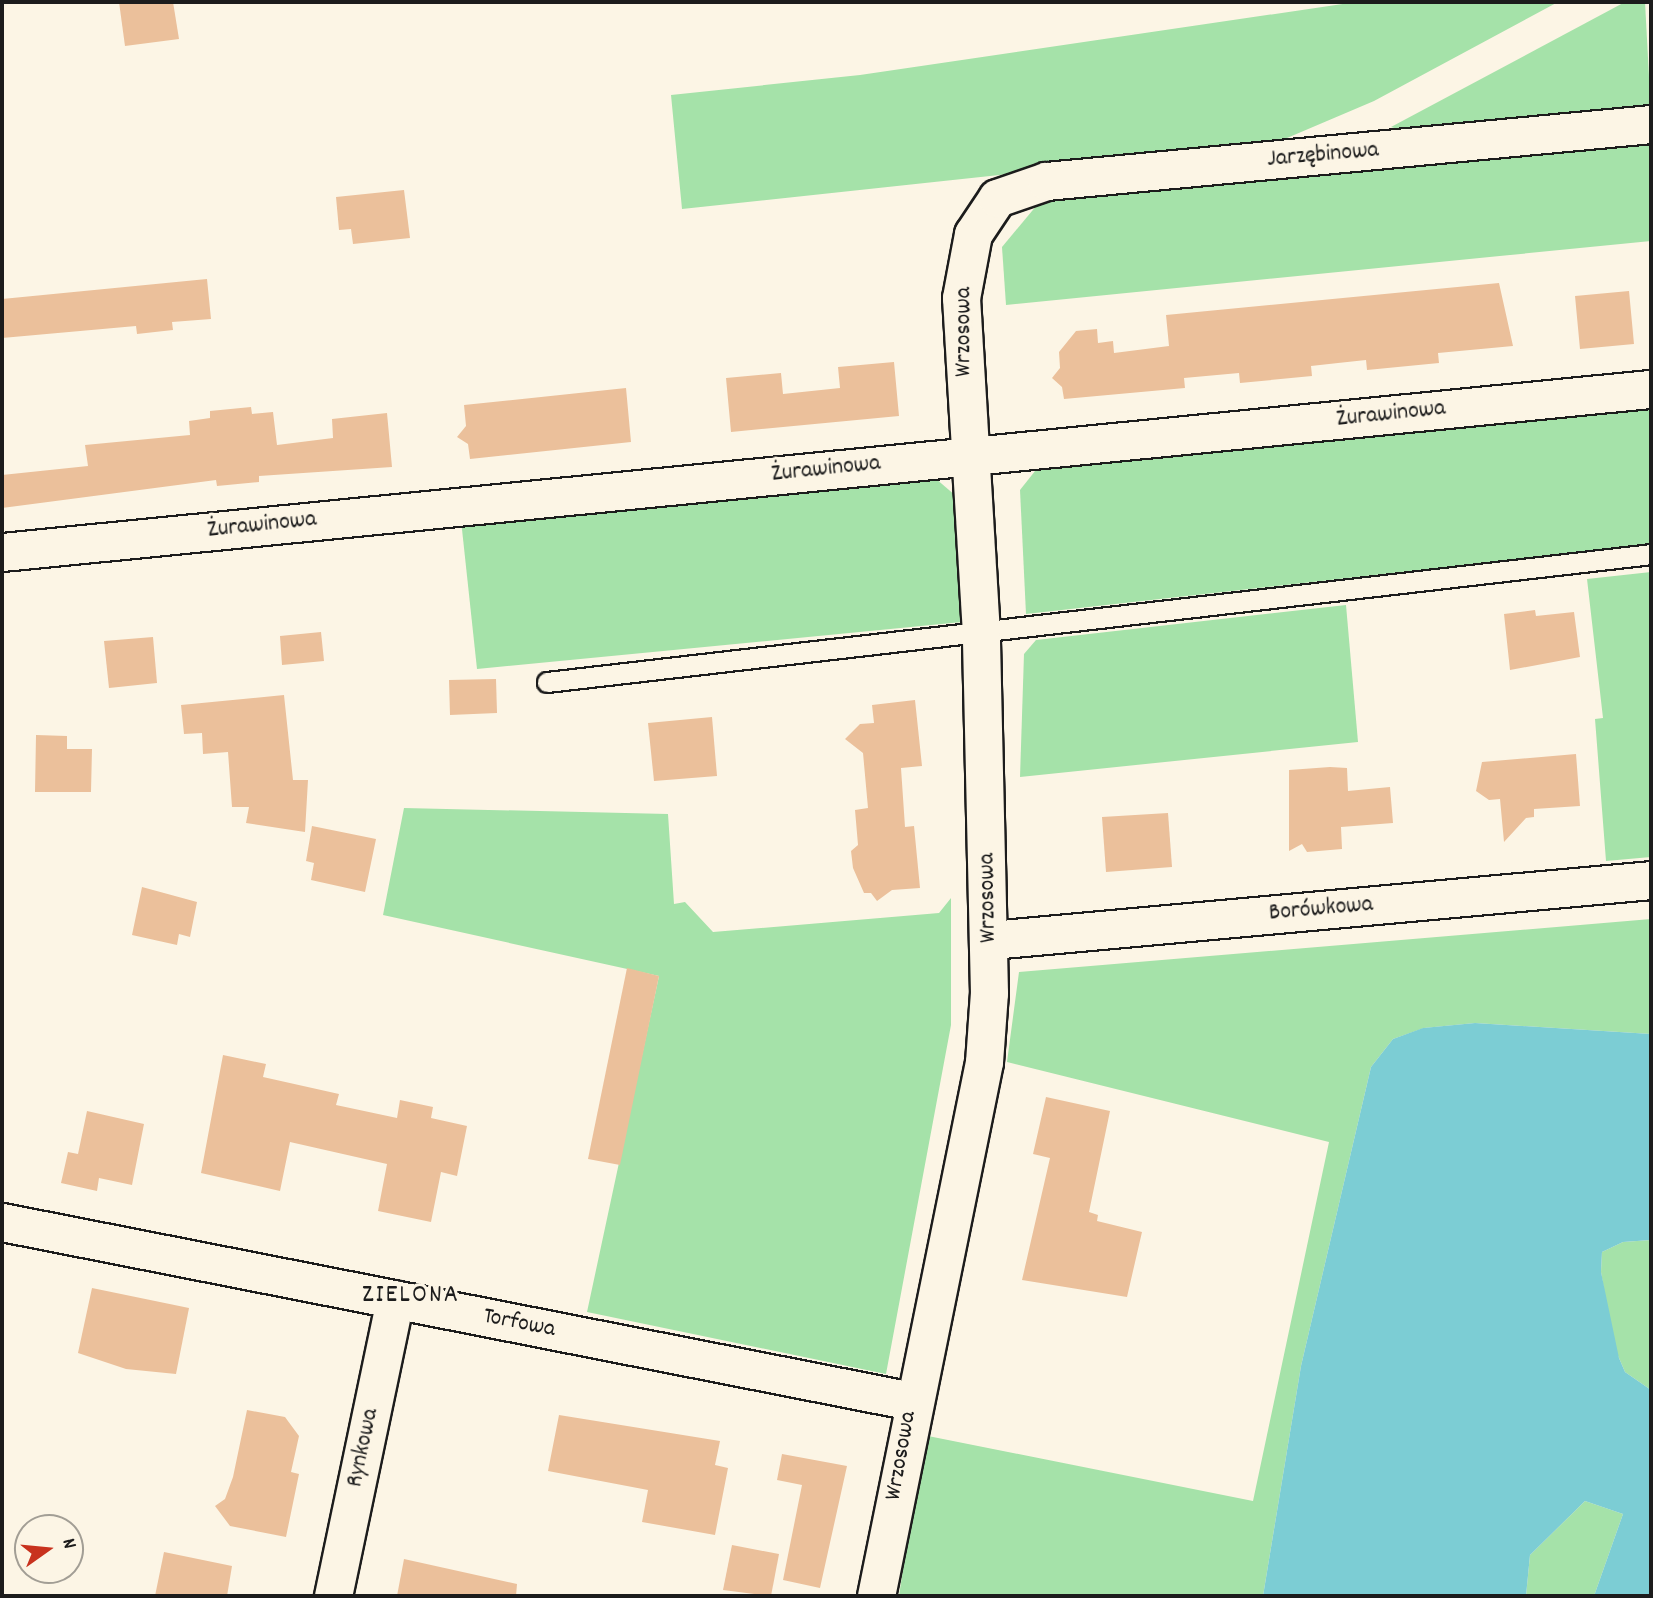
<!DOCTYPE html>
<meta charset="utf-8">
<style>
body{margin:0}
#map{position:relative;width:1653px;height:1598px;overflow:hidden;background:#fcf5e5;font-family:Dekko,sans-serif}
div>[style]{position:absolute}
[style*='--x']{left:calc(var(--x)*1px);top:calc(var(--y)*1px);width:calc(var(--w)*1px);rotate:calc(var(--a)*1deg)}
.green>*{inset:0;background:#a5e2a9}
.water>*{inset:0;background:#7ccdd4}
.building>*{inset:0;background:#ebc09b}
.roads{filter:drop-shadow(2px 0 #1c1c1c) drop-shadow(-2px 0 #1c1c1c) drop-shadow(0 2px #1c1c1c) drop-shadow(0 -2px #1c1c1c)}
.lane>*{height:19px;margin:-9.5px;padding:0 9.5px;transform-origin:9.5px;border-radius:9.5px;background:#fcf5e5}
.street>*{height:37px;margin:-18.5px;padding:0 18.5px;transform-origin:18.5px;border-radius:18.5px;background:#fcf5e5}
span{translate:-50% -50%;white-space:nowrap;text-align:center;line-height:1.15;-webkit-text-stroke:6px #fcf5e5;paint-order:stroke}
.street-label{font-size:24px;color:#1c1c1c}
.neighbourhood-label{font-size:26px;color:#1c1c1c;letter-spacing:2px}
.frame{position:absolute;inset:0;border:4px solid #1c1c1c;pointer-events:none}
.north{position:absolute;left:14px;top:1514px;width:70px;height:70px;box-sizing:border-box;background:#fcf5e5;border:2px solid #a29e95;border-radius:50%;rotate:75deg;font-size:19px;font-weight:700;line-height:28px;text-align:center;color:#1c1c1c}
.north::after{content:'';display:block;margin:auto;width:24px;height:32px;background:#c8321e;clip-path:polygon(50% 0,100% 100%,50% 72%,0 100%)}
</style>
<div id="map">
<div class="green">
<div style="clip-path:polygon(1356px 2px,1558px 2px,1374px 101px,1268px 146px,682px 209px,671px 95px,860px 75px)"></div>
<div style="clip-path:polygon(1625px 2px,1645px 2px,1651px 114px,1432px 139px,1391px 127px)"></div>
<div style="clip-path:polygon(1651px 139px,1651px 241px,1006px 305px,1002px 247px,1042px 199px)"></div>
<div style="clip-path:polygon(1651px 404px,1651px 544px,1026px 614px,1020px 490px,1043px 461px)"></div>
<div style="clip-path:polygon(928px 472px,956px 496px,962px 622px,477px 669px,461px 520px)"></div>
<div style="clip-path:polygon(1651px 572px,1651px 857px,1606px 861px,1595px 719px,1603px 718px,1587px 579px)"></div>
<div style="clip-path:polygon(1346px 605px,1358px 742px,1020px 777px,1024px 654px,1036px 640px)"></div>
<div style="clip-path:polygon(404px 808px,668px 814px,674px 904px,685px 902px,713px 932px,939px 913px,951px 898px,951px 1025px,886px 1374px,587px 1312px,659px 976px,383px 915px)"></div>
<div style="clip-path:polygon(1651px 919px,1651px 1034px,1475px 1023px,1424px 1028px,1393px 1039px,1371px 1067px,1301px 1366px,1263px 1596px,899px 1596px,923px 1435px,1253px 1501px,1329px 1142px,1007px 1062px,1019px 972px)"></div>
<div style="clip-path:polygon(1651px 1240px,1651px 1390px,1625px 1372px,1613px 1344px,1601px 1272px,1602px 1252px,1623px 1242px)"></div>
<div style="clip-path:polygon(1585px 1501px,1623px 1514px,1594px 1596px,1526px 1596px,1530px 1555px)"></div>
</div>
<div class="water">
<div style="clip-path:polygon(1475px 1023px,1651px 1034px,1651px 1240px,1623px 1242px,1602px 1252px,1601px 1272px,1619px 1358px,1625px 1372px,1651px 1390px,1651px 1596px,1594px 1596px,1623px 1514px,1585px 1501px,1530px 1555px,1526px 1596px,1263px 1596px,1301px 1366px,1371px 1067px,1393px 1039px,1423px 1028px)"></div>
</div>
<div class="building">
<div style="clip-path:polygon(119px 2px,173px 2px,179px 39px,125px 46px)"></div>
<div style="clip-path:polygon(404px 190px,410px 238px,353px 244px,351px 229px,339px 230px,336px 197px)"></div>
<div style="clip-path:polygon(207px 279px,211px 319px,172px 322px,173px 330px,137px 334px,136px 326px,2px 338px,2px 299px)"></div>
<div style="clip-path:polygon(1499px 283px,1513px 346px,1438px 353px,1439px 363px,1367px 370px,1366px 360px,1338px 363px,1311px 366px,1312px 376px,1240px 383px,1239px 373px,1184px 378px,1185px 388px,1064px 399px,1062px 387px,1052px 378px,1060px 368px,1059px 352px,1076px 331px,1097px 329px,1098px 343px,1113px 341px,1114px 353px,1169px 346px,1166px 315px)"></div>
<div style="clip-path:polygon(1629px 291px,1634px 344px,1580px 349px,1575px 296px)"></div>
<div style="clip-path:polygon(894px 362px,899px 416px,731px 432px,726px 378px,781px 373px,783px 394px,840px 388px,838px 367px)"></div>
<div style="clip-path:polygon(626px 388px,631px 442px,470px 459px,468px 444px,457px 437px,466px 426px,464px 405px)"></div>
<div style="clip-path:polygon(251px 407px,252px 414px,273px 412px,277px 445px,333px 438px,332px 419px,387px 413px,392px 467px,259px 476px,259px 482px,217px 486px,216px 480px,2px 508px,2px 475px,88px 466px,85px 445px,190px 435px,189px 421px,210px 418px,210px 411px)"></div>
<div style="clip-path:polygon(1535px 610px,1536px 616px,1574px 612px,1580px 657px,1510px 670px,1504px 614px)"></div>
<div style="clip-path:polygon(321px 632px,324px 661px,282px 665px,280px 636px)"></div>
<div style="clip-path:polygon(153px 637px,157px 683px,109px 688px,104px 641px)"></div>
<div style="clip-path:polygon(496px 679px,497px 713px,450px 715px,449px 680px)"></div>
<div style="clip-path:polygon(284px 695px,293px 780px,308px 780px,305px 832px,246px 823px,249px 807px,232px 807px,228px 752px,203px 754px,202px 733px,184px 734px,181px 705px)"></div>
<div style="clip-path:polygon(915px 700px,922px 766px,901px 768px,905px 827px,914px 826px,920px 888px,892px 890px,877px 901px,871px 893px,864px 893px,853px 868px,851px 851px,858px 845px,855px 810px,868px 808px,863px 753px,845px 739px,860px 724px,874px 723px,872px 705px)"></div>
<div style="clip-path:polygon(712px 717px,717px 776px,654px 781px,648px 723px)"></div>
<div style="clip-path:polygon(36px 735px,67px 736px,67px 749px,92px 749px,91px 792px,35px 792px)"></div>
<div style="clip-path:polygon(1576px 754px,1580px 806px,1534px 809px,1534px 817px,1526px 818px,1504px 842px,1500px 799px,1489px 800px,1476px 791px,1482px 762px)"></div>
<div style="clip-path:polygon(1330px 767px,1347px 768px,1348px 791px,1390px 787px,1393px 823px,1341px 827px,1342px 849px,1307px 852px,1302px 844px,1289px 851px,1289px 770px)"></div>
<div style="clip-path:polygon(1168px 813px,1172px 867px,1106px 872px,1102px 817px)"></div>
<div style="clip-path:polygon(312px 826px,376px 839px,365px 892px,311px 880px,314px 863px,306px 861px)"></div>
<div style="clip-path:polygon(142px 887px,197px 902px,190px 937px,179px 934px,177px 945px,132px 935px)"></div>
<div style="clip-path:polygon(627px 968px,659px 976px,620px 1165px,588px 1159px)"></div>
<div style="clip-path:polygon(223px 1055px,266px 1064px,263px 1077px,339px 1094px,336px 1105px,397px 1118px,400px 1100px,433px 1107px,431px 1118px,467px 1126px,457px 1176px,441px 1172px,431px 1222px,378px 1211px,387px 1164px,290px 1142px,280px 1191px,201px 1173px)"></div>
<div style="clip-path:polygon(1046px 1097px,1110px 1111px,1089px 1212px,1098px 1215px,1097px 1221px,1142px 1232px,1127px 1297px,1022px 1280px,1050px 1158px,1033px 1154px)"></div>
<div style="clip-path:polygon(87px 1111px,144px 1124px,132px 1185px,99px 1178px,97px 1191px,61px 1183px,68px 1152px,78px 1154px)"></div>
<div style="clip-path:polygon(92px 1288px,189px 1308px,176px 1374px,126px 1369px,78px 1353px)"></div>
<div style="clip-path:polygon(247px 1410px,285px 1417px,299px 1436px,291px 1472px,299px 1474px,286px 1537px,230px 1526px,215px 1506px,225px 1499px,233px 1477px)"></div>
<div style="clip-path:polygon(559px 1415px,720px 1441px,715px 1465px,728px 1468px,715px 1535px,642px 1522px,648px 1490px,548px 1471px)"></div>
<div style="clip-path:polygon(782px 1454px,847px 1466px,820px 1588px,783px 1580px,802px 1485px,777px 1480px)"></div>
<div style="clip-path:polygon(732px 1545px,779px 1554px,771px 1596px,723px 1590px)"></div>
<div style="clip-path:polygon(164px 1552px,232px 1566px,227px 1596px,155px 1596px)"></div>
<div style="clip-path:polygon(404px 1559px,517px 1584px,516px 1596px,397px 1596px)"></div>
</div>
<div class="roads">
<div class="lane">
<div style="--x:547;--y:682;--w:1111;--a:-6.61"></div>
</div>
<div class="street">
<div style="--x:2;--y:552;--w:1657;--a:-5.65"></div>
<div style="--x:991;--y:940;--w:663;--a:-5.19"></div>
<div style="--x:2;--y:1222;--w:927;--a:11.13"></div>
<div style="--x:333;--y:1596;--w:303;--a:-78.2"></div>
<div style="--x:876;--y:1596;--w:545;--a:-78.57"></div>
<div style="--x:984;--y:1062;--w:69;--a:-85.9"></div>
<div style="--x:989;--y:993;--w:359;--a:-91.3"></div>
<div style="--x:981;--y:634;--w:337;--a:-93.4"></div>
<div style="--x:961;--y:298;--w:65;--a:-79.4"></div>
<div style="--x:973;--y:234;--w:43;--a:-56.3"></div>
<div style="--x:997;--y:198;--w:52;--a:-19.1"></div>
<div style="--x:1046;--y:181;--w:608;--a:-5.38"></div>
</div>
</div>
<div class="street-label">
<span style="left:1323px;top:156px;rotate:-5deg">Jarzębinowa</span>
<span style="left:965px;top:332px;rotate:-90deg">Wrzosowa</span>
<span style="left:1391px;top:415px;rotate:-6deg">Żurawinowa</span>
<span style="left:826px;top:470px;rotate:-6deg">Żurawinowa</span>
<span style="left:262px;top:526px;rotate:-6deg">Żurawinowa</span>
<span style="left:989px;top:898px;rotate:-91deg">Wrzosowa</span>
<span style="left:1321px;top:910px;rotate:-5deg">Borówkowa</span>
<span style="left:519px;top:1324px;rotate:11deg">Torfowa</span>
<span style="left:364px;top:1448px;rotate:-78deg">Rynkowa</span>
<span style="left:902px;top:1456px;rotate:-80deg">Wrzosowa</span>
</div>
<div class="neighbourhood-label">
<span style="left:411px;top:1296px">ZIELONA</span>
</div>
<div class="frame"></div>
<div class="north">N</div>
</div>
